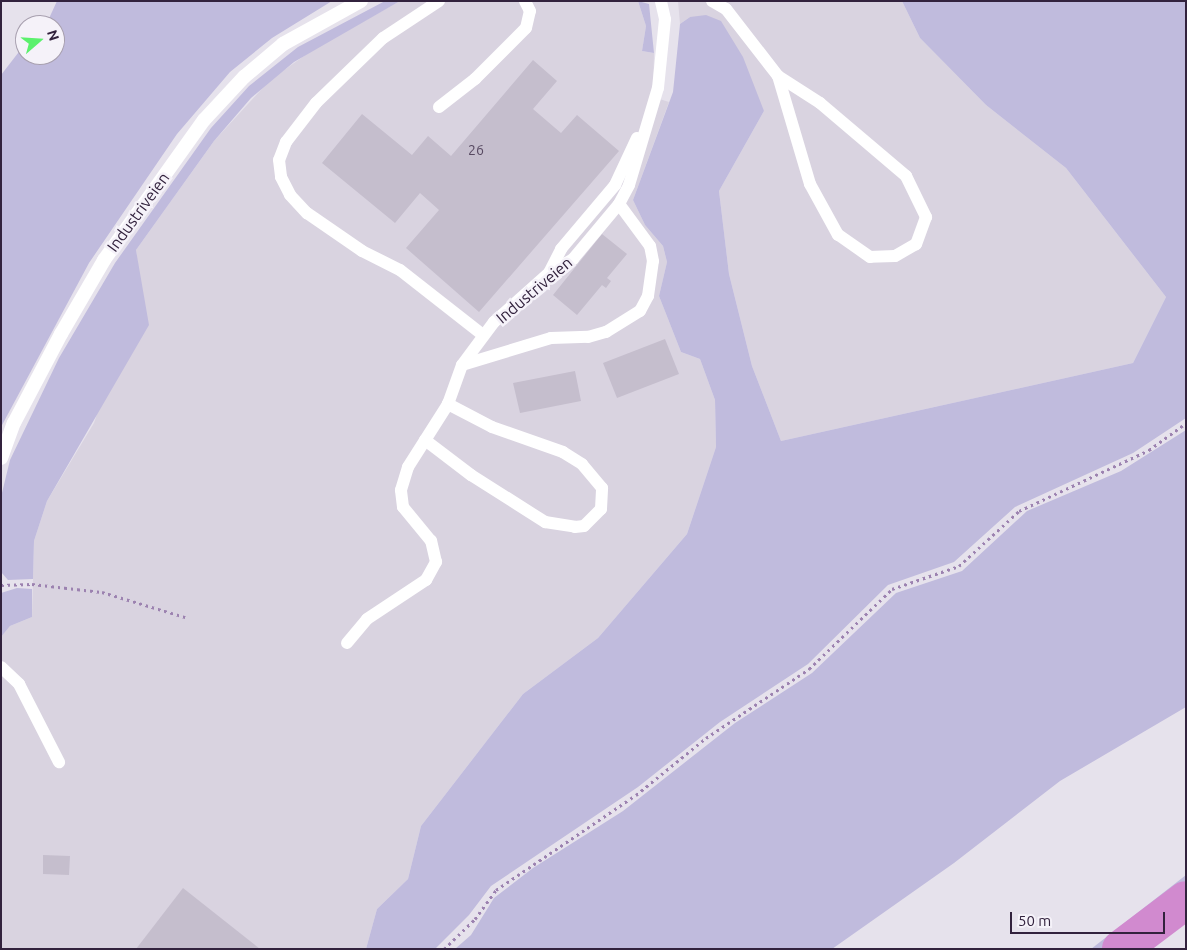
<!DOCTYPE html>
<style>
body{margin:0}
#map{position:relative;width:1187px;height:950px;overflow:hidden;background:#e6e2ec;font-family:Ubuntu,sans-serif}
div>[style]{position:absolute}
[style*='--x']{left:calc(var(--x)*1px);top:calc(var(--y)*1px);width:calc(var(--w)*1px);rotate:calc(var(--a)*1deg)}
.built>*{inset:0;background:#d9d3e0}
.green>*{inset:0;background:#c0bbdd}
.river>*{height:38px;margin:-19px;padding:0 19px;transform-origin:19px;border-radius:19px;background:#d18acf}
.building>*{inset:0;background:#c5becd}
.path>*{height:3px;margin-top:-1.5px;transform-origin:0;background:repeating-linear-gradient(90deg,#9c82b0 0 2.5px,transparent 0 6.5px)}
.service>*{height:12px;margin:-6px;padding:0 6px;transform-origin:6px;border-radius:6px;background:#fff}
.minor>*{height:14px;margin:-7px;padding:0 7px;transform-origin:7px;border-radius:7px;background:#fff}
span{translate:-50% -50%;white-space:nowrap;text-align:center;line-height:1.15;-webkit-text-stroke:5px #f5f2f9;paint-order:stroke}
.number-label{font-size:14px;color:#574961}
.number-label span{-webkit-text-stroke-width:0}
.street-label{font-size:16px;color:#32223d}
.frame{position:absolute;inset:0;border:2px solid #32223d;pointer-events:none}
.north{position:absolute;left:15px;top:15px;width:50px;height:50px;box-sizing:border-box;background:#f5f2f9;border:1px solid #a79fae;border-radius:50%;rotate:71deg;font-size:14px;font-weight:700;line-height:20px;text-align:center;color:#32223d}
.north::after{content:'';display:block;margin:auto;width:18px;height:22px;background:#5bf16d;clip-path:polygon(50% 0,100% 100%,50% 72%,0 100%)}
.scale{position:absolute;left:1010px;top:912px;width:155px;height:22px;box-sizing:border-box;border:2px solid #32223d;border-top:0;padding-left:6px;font-size:15px;line-height:18px;white-space:nowrap;color:#32223d;-webkit-text-stroke:4px #f5f2f9;paint-order:stroke}
</style>
<div id="map">
<div class="built">
<div style="clip-path:polygon(400px 1px,638px 1px,646px 26px,642px 51px,654px 53px,653px 97px,669px 102px,633px 200px,645px 225px,663px 246px,667px 262px,659px 296px,681px 352px,700px 359px,715px 400px,716px 447px,687px 534px,598px 638px,523px 694px,421px 826px,408px 879px,377px 909px,366px 949px,1px 949px,1px 637px,10px 626px,32px 617px,34px 541px,47px 501px,94px 423px,140px 284px,136px 250px,214px 141px,270px 80px,314px 49px)"></div>
<div style="clip-path:polygon(678px 1px,902px 1px,920px 38px,986px 105px,1066px 168px,1166px 297px,1133px 363px,781px 441px,752px 366px,729px 274px,719px 191px,764px 111px,690px 17px,680px 24px)"></div>
</div>
<div class="green">
<div style="clip-path:polygon(57px 1px,332px 1px,272px 38px,230px 72px,177px 134px,89px 263px,1px 427px,1px 75px,25px 44px,25px 55px,55px 55px,55px 25px,46px 25px)"></div>
<div style="clip-path:polygon(385px 1px,400px 1px,294px 62px,251px 98px,214px 141px,136px 250px,149px 325px,47px 501px,34px 541px,33px 579px,8px 580px,1px 572px,1px 497px,10px 460px,59px 358px,115px 263px,211px 128px,249px 86px,298px 47px)"></div>
<div style="clip-path:polygon(638px 1px,649px 4px,654px 53px,642px 51px,646px 26px)"></div>
<div style="clip-path:polygon(902px 1px,1186px 1px,1186px 418px,1133px 453px,1015px 507px,954px 562px,888px 585px,808px 664px,720px 722px,638px 787px,491px 886px,469px 915px,435px 949px,366px 949px,377px 909px,408px 879px,421px 826px,523px 694px,598px 638px,687px 534px,716px 447px,715px 400px,700px 359px,681px 352px,659px 296px,667px 262px,663px 246px,645px 225px,633px 200px,673px 92px,680px 24px,690px 17px,706px 15px,721px 21px,743px 57px,764px 111px,719px 191px,729px 274px,752px 366px,781px 441px,1133px 363px,1166px 297px,1066px 168px,986px 105px,920px 38px)"></div>
<div style="clip-path:polygon(1186px 430px,1186px 707px,1060px 781px,954px 863px,832px 949px,455px 949px,471px 935px,494px 898px,533px 868px,623px 811px,735px 723px,812px 673px,896px 593px,962px 571px,1027px 511px,1121px 471px)"></div>
<div style="clip-path:polygon(17px 588px,32px 589px,32px 617px,10px 626px,1px 637px,1px 593px)"></div>
<div style="clip-path:polygon(1186px 875px,1186px 922px,1149px 949px,1091px 949px)"></div>
</div>
<div class="river">
<div style="--x:1121;--y:949;--w:81;--a:-37"></div>
</div>
<div class="building">
<div style="clip-path:polygon(533px 60px,557px 81px,533px 109px,561px 133px,577px 115px,619px 151px,479px 312px,406px 248px,439px 210px,420px 193px,395px 223px,322px 163px,362px 114px,412px 155px,428px 136px,451px 156px)"></div>
<div style="clip-path:polygon(602px 234px,627px 254px,607px 278px,611px 281px,606px 288px,602px 285px,577px 315px,553px 295px)"></div>
<div style="clip-path:polygon(665px 339px,679px 374px,617px 398px,603px 363px)"></div>
<div style="clip-path:polygon(575px 371px,581px 401px,520px 413px,513px 383px)"></div>
<div style="clip-path:polygon(43px 855px,70px 856px,69px 875px,43px 874px)"></div>
<div style="clip-path:polygon(183px 888px,260px 949px,136px 949px)"></div>
</div>
<div class="path">
<div style="--x:1;--y:585;--w:31;--a:-2"></div>
<div style="--x:32;--y:584;--w:70;--a:6.5"></div>
<div style="--x:102;--y:592;--w:87;--a:16.8"></div>
<div style="--x:444;--y:949;--w:43;--a:-44.1"></div>
<div style="--x:475;--y:919;--w:36;--a:-54"></div>
<div style="--x:496;--y:890;--w:169;--a:-34.2"></div>
<div style="--x:636;--y:795;--w:90;--a:-39.2"></div>
<div style="--x:706;--y:738;--w:124;--a:-33.8"></div>
<div style="--x:809;--y:669;--w:115;--a:-43.9"></div>
<div style="--x:892;--y:589;--w:71;--a:-18.9"></div>
<div style="--x:959;--y:566;--w:81;--a:-42.5"></div>
<div style="--x:1019;--y:511;--w:144;--a:-25.1"></div>
<div style="--x:1149;--y:450;--w:46;--a:-36.1"></div>
</div>
<div class="service">
<div style="--x:439;--y:1;--w:67;--a:146.5"></div>
<div style="--x:383;--y:38;--w:93;--a:135.9"></div>
<div style="--x:316;--y:103;--w:49;--a:127.6"></div>
<div style="--x:286;--y:142;--w:19;--a:111"></div>
<div style="--x:279;--y:160;--w:17;--a:83"></div>
<div style="--x:281;--y:177;--w:20;--a:63"></div>
<div style="--x:290;--y:195;--w:25;--a:47"></div>
<div style="--x:307;--y:213;--w:67;--a:34.6"></div>
<div style="--x:362;--y:251;--w:42;--a:26.6"></div>
<div style="--x:400;--y:270;--w:105;--a:38.1"></div>
<div style="--x:712;--y:1;--w:16;--a:30"></div>
<div style="--x:726;--y:9;--w:85;--a:52.2"></div>
<div style="--x:778;--y:76;--w:50;--a:32.7"></div>
<div style="--x:820;--y:103;--w:113;--a:40.3"></div>
<div style="--x:906;--y:176;--w:46;--a:64"></div>
<div style="--x:926;--y:217;--w:29;--a:110"></div>
<div style="--x:916;--y:244;--w:24;--a:150"></div>
<div style="--x:895;--y:256;--w:25;--a:178"></div>
<div style="--x:870;--y:257;--w:39;--a:-145"></div>
<div style="--x:838;--y:235;--w:58;--a:-118.8"></div>
<div style="--x:810;--y:184;--w:113;--a:-106.5"></div>
<div style="--x:439;--y:107;--w:46;--a:-37.9"></div>
<div style="--x:475;--y:79;--w:72;--a:-45"></div>
<div style="--x:526;--y:28;--w:17;--a:-77"></div>
<div style="--x:530;--y:11;--w:11;--a:-117"></div>
<div style="--x:549;--y:273;--w:27;--a:-63"></div>
<div style="--x:561;--y:249;--w:84;--a:-49.8"></div>
<div style="--x:615;--y:185;--w:52;--a:-64.9"></div>
<div style="--x:462;--y:365;--w:93;--a:-16.9"></div>
<div style="--x:551;--y:338;--w:37;--a:-2"></div>
<div style="--x:588;--y:337;--w:19;--a:-16"></div>
<div style="--x:606;--y:332;--w:40;--a:-32"></div>
<div style="--x:640;--y:311;--w:17;--a:-62"></div>
<div style="--x:648;--y:296;--w:35;--a:-82"></div>
<div style="--x:653;--y:261;--w:15;--a:-101"></div>
<div style="--x:650;--y:246;--w:52;--a:-126.4"></div>
<div style="--x:425;--y:440;--w:58;--a:37.3"></div>
<div style="--x:471;--y:475;--w:88;--a:32.4"></div>
<div style="--x:545;--y:522;--w:30;--a:9"></div>
<div style="--x:575;--y:527;--w:9;--a:-6"></div>
<div style="--x:584;--y:526;--w:24;--a:-45"></div>
<div style="--x:601;--y:509;--w:21;--a:-87"></div>
<div style="--x:602;--y:488;--w:31;--a:-130"></div>
<div style="--x:582;--y:464;--w:22;--a:-148"></div>
<div style="--x:563;--y:452;--w:75;--a:-160.6"></div>
<div style="--x:492;--y:427;--w:50;--a:-152.4"></div>
<div style="--x:347;--y:643;--w:31;--a:-50"></div>
<div style="--x:367;--y:619;--w:71;--a:-33.5"></div>
<div style="--x:426;--y:580;--w:21;--a:-61"></div>
<div style="--x:436;--y:562;--w:22;--a:-103"></div>
<div style="--x:431;--y:541;--w:44;--a:-129.5"></div>
<div style="--x:403;--y:507;--w:17;--a:-97"></div>
<div style="--x:401;--y:490;--w:24;--a:-73"></div>
<div style="--x:408;--y:467;--w:75;--a:-57.6"></div>
<div style="--x:448;--y:404;--w:41;--a:-70.3"></div>
<div style="--x:462;--y:365;--w:54;--a:-53.3"></div>
<div style="--x:494;--y:322;--w:74;--a:-41.7"></div>
<div style="--x:549;--y:273;--w:28;--a:-30"></div>
<div style="--x:573;--y:259;--w:72;--a:-50.1"></div>
<div style="--x:619;--y:204;--w:21;--a:-62"></div>
<div style="--x:629;--y:185;--w:101;--a:-73.4"></div>
<div style="--x:658;--y:88;--w:69;--a:-84.2"></div>
<div style="--x:665;--y:19;--w:18;--a:-103"></div>
<div style="--x:1;--y:667;--w:25;--a:43"></div>
<div style="--x:19;--y:684;--w:88;--a:62.9"></div>
</div>
<div class="minor">
<div style="--x:1;--y:458;--w:37;--a:-70"></div>
<div style="--x:14;--y:423;--w:101;--a:-62.2"></div>
<div style="--x:61;--y:334;--w:86;--a:-59.8"></div>
<div style="--x:104;--y:260;--w:172;--a:-54.5"></div>
<div style="--x:204;--y:120;--w:59;--a:-47.1"></div>
<div style="--x:244;--y:77;--w:51;--a:-40.2"></div>
<div style="--x:283;--y:44;--w:89;--a:-28.9"></div>
</div>
<div class="number-label">
<span style="left:476px;top:150px">26</span>
</div>
<div class="street-label">
<span style="left:138px;top:212px;rotate:-54deg">Industriveien</span>
<span style="left:534px;top:290px;rotate:-40deg">Industriveien</span>
</div>
<div class="frame"></div>
<div class="north">N</div>
<div class="scale">50 m</div>
</div>
